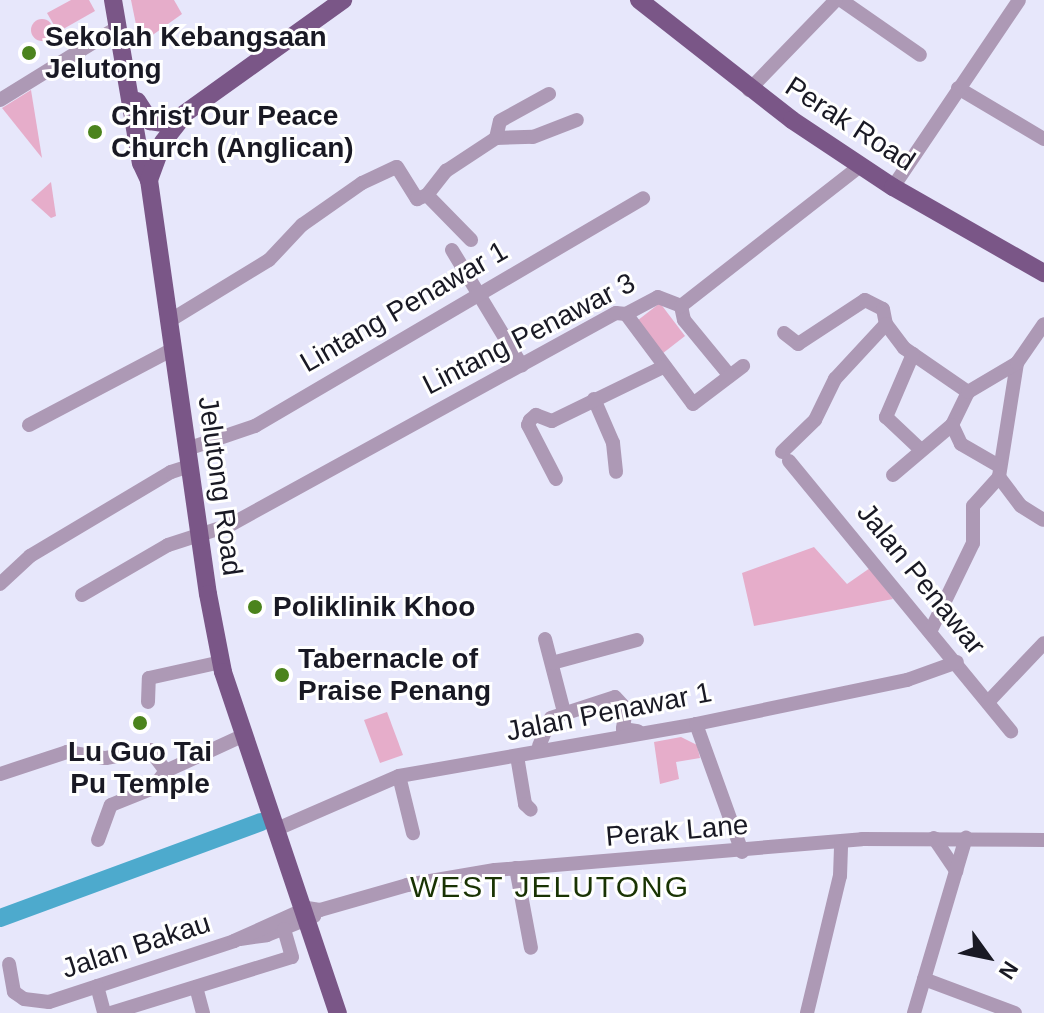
<!DOCTYPE html>
<style>
body{margin:0}
#map{position:relative;width:1044px;height:1013px;overflow:hidden;background:#e7e7fb;font-family:Helvetica,sans-serif}
div>[style]{position:absolute}
[style*='--x']{left:calc(var(--x)*1px);top:calc(var(--y)*1px);width:calc(var(--w)*1px);rotate:calc(var(--a)*1deg)}
.green>*{inset:0;background:#e6adca}
.round{border-radius:50%}
.river>*{height:18px;margin:-9px;padding:0 9px;transform-origin:9px;border-radius:9px;background:#4daacd}
.minor>*{height:14px;margin:-7px;padding:0 7px;transform-origin:7px;border-radius:7px;background:#ad99b5}
.major>*{height:18px;margin:-9px;padding:0 9px;transform-origin:9px;border-radius:9px;background:#7a5687}
.dots>*{width:22px;height:22px;translate:-50% -50%;box-sizing:border-box;border:4px solid #fff;border-radius:50%}
span{translate:-50% -50%;white-space:nowrap;text-align:center;line-height:1.15;-webkit-text-stroke:6px #fff;paint-order:stroke}
.poi-label{font-size:28px;color:#191924;font-weight:700}
.left{translate:0 -50%;text-align:left}
.street-label{font-size:28px;color:#191924}
.neighbourhood-label{font-size:30px;color:#193303;letter-spacing:2px}
.north{position:absolute;left:948px;top:917px;width:80px;height:80px;-webkit-text-stroke:6px #fff;paint-order:stroke;rotate:123deg;font-size:22px;font-weight:700;line-height:32px;text-align:center;color:#191924}
.north::after{content:'';display:block;margin:auto;width:28px;height:36px;background:#191924;clip-path:polygon(50% 0,100% 100%,50% 72%,0 100%)}
</style>
<div id="map">
<div class="green">
<div style="clip-path:polygon(71px 0,89px 0,95px 11px,58px 32px,47px 13px)"></div>
<div style="clip-path:polygon(131px 0,174px 0,182px 14px,140px 44px)"></div>
<div class="round" style="left:31px;top:19px;width:22px;height:22px"></div>
<div style="clip-path:polygon(31px 90px,42px 158px,2px 108px)"></div>
<div style="clip-path:polygon(51px 182px,56px 216px,51px 218px,31px 200px)"></div>
<div style="clip-path:polygon(660px 303px,685px 336px,658px 357px,633px 324px)"></div>
<div style="clip-path:polygon(814px 547px,847px 584px,870px 568px,893px 599px,754px 626px,742px 573px)"></div>
<div style="clip-path:polygon(387px 712px,403px 755px,380px 763px,364px 720px)"></div>
<div style="clip-path:polygon(681px 737px,697px 745px,700px 758px,676px 762px,679px 779px,660px 784px,654px 742px)"></div>
</div>
<div class="river">
<div style="--x:0;--y:918;--w:278;--a:-20.2"></div>
</div>
<div class="minor">
<div style="--x:841;--y:0;--w:96;--a:34.8"></div>
<div style="--x:958;--y:88;--w:100;--a:30.7"></div>
<div style="--x:749;--y:90;--w:125;--a:-46"></div>
<div style="--x:0;--y:100;--w:139;--a:-31.7"></div>
<div style="--x:496;--y:138;--w:37;--a:-2"></div>
<div style="--x:533;--y:137;--w:47;--a:-21.1"></div>
<div style="--x:893;--y:187;--w:225;--a:-56"></div>
<div style="--x:427;--y:195;--w:31;--a:-52"></div>
<div style="--x:446;--y:171;--w:60;--a:-33.4"></div>
<div style="--x:496;--y:138;--w:17;--a:-77"></div>
<div style="--x:500;--y:121;--w:56;--a:-28.9"></div>
<div style="--x:452;--y:250;--w:135;--a:58.9"></div>
<div style="--x:681;--y:306;--w:14;--a:78"></div>
<div style="--x:684;--y:320;--w:72;--a:50.6"></div>
<div style="--x:626;--y:314;--w:112;--a:53.3"></div>
<div style="--x:693;--y:404;--w:63;--a:-37.2"></div>
<div style="--x:169;--y:321;--w:117;--a:-31.4"></div>
<div style="--x:269;--y:260;--w:48;--a:-46.7"></div>
<div style="--x:302;--y:225;--w:73;--a:-35"></div>
<div style="--x:362;--y:183;--w:38;--a:-25"></div>
<div style="--x:397;--y:167;--w:38;--a:58"></div>
<div style="--x:417;--y:199;--w:11;--a:-22"></div>
<div style="--x:427;--y:195;--w:63;--a:45.6"></div>
<div style="--x:784;--y:333;--w:18;--a:38"></div>
<div style="--x:798;--y:344;--w:80;--a:-33.3"></div>
<div style="--x:865;--y:300;--w:20;--a:27"></div>
<div style="--x:883;--y:309;--w:15;--a:79"></div>
<div style="--x:886;--y:324;--w:30;--a:53"></div>
<div style="--x:904;--y:348;--w:78;--a:34.5"></div>
<div style="--x:913;--y:354;--w:69;--a:113.2"></div>
<div style="--x:886;--y:417;--w:47;--a:43.3"></div>
<div style="--x:1017;--y:363;--w:115;--a:99"></div>
<div style="--x:999;--y:477;--w:36;--a:53"></div>
<div style="--x:1021;--y:506;--w:26;--a:32"></div>
<div style="--x:594;--y:399;--w:48;--a:66.6"></div>
<div style="--x:613;--y:443;--w:29;--a:84"></div>
<div style="--x:29;--y:425;--w:163;--a:-27.8"></div>
<div style="--x:187;--y:449;--w:72;--a:-18.7"></div>
<div style="--x:255;--y:426;--w:450;--a:-30.4"></div>
<div style="--x:782;--y:452;--w:46;--a:-44.1"></div>
<div style="--x:815;--y:420;--w:46;--a:-64"></div>
<div style="--x:835;--y:379;--w:75;--a:-47.2"></div>
<div style="--x:789;--y:461;--w:350;--a:50.6"></div>
<div style="--x:999;--y:466;--w:44;--a:-149.9"></div>
<div style="--x:961;--y:444;--w:21;--a:-115"></div>
<div style="--x:952;--y:425;--w:37;--a:-64"></div>
<div style="--x:968;--y:392;--w:57;--a:-30.6"></div>
<div style="--x:1017;--y:363;--w:47;--a:-55.3"></div>
<div style="--x:893;--y:475;--w:77;--a:-40.3"></div>
<div style="--x:556;--y:479;--w:61;--a:-117.4"></div>
<div style="--x:528;--y:425;--w:5;--a:-68"></div>
<div style="--x:530;--y:420;--w:8;--a:-40"></div>
<div style="--x:536;--y:415;--w:17;--a:21"></div>
<div style="--x:552;--y:421;--w:123;--a:-25.9"></div>
<div style="--x:0;--y:584;--w:41;--a:-43"></div>
<div style="--x:30;--y:556;--w:164;--a:-30.8"></div>
<div style="--x:171;--y:472;--w:19;--a:-18"></div>
<div style="--x:82;--y:595;--w:99;--a:-30.2"></div>
<div style="--x:168;--y:545;--w:65;--a:-17.9"></div>
<div style="--x:230;--y:525;--w:440;--a:-28.8"></div>
<div style="--x:616;--y:313;--w:10;--a:6"></div>
<div style="--x:626;--y:314;--w:36;--a:-28"></div>
<div style="--x:658;--y:297;--w:25;--a:21"></div>
<div style="--x:681;--y:306;--w:227;--a:-38"></div>
<div style="--x:930;--y:632;--w:99;--a:-64.2"></div>
<div style="--x:973;--y:543;--w:37;--a:-90"></div>
<div style="--x:973;--y:506;--w:39;--a:-48"></div>
<div style="--x:545;--y:639;--w:75;--a:75.4"></div>
<div style="--x:552;--y:663;--w:88;--a:-15.1"></div>
<div style="--x:148;--y:702;--w:24;--a:-88"></div>
<div style="--x:149;--y:678;--w:74;--a:-12.5"></div>
<div style="--x:988;--y:702;--w:81;--a:-46.5"></div>
<div style="--x:696;--y:724;--w:136;--a:70.2"></div>
<div style="--x:539;--y:746;--w:30;--a:-67"></div>
<div style="--x:551;--y:718;--w:67;--a:-18.2"></div>
<div style="--x:615;--y:697;--w:16;--a:47"></div>
<div style="--x:626;--y:709;--w:20;--a:99"></div>
<div style="--x:623;--y:729;--w:15;--a:8"></div>
<div style="--x:517;--y:756;--w:49;--a:80.5"></div>
<div style="--x:525;--y:804;--w:8;--a:45"></div>
<div style="--x:0;--y:774;--w:71;--a:-18.2"></div>
<div style="--x:67;--y:752;--w:39;--a:9"></div>
<div style="--x:106;--y:758;--w:45;--a:-10.3"></div>
<div style="--x:150;--y:750;--w:26;--a:53"></div>
<div style="--x:399;--y:776;--w:59;--a:76.2"></div>
<div style="--x:277;--y:829;--w:133;--a:-23.5"></div>
<div style="--x:399;--y:776;--w:302;--a:-9.9"></div>
<div style="--x:696;--y:724;--w:216;--a:-11.8"></div>
<div style="--x:907;--y:680;--w:53;--a:-19.8"></div>
<div style="--x:934;--y:838;--w:40;--a:56"></div>
<div style="--x:98;--y:840;--w:37;--a:-70"></div>
<div style="--x:111;--y:805;--w:45;--a:-22"></div>
<div style="--x:153;--y:788;--w:21;--a:-53"></div>
<div style="--x:166;--y:771;--w:84;--a:-24.7"></div>
<div style="--x:516;--y:868;--w:81;--a:79.4"></div>
<div style="--x:240;--y:939;--w:27;--a:-8"></div>
<div style="--x:267;--y:935;--w:51;--a:-22"></div>
<div style="--x:9;--y:964;--w:28;--a:80"></div>
<div style="--x:14;--y:992;--w:12;--a:35"></div>
<div style="--x:24;--y:999;--w:25;--a:7"></div>
<div style="--x:49;--y:1002;--w:195;--a:-18.2"></div>
<div style="--x:234;--y:941;--w:80;--a:-24.3"></div>
<div style="--x:307;--y:908;--w:13;--a:9"></div>
<div style="--x:320;--y:910;--w:91;--a:-16"></div>
<div style="--x:407;--y:885;--w:89;--a:-9.7"></div>
<div style="--x:495;--y:870;--w:368;--a:-4.8"></div>
<div style="--x:862;--y:839;--w:182;--a:0.3"></div>
<div style="--x:924;--y:979;--w:97;--a:20.5"></div>
<div style="--x:97;--y:986;--w:28;--a:75"></div>
<div style="--x:196;--y:987;--w:27;--a:75"></div>
<div style="--x:111;--y:1013;--w:189;--a:-17.2"></div>
<div style="--x:292;--y:957;--w:29;--a:-106"></div>
<div style="--x:807;--y:1013;--w:141;--a:-76.5"></div>
<div style="--x:840;--y:876;--w:34;--a:-88"></div>
<div style="--x:914;--y:1013;--w:183;--a:-73.5"></div>
</div>
<div class="major">
<div style="--x:113;--y:0;--w:165;--a:80.3"></div>
<div style="--x:141;--y:163;--w:19;--a:65"></div>
<div style="--x:149;--y:180;--w:418;--a:81.9"></div>
<div style="--x:208;--y:594;--w:79;--a:79.1"></div>
<div style="--x:223;--y:672;--w:360;--a:71.4"></div>
<div style="--x:639;--y:0;--w:194;--a:38.1"></div>
<div style="--x:792;--y:120;--w:121;--a:33.6"></div>
<div style="--x:893;--y:187;--w:174;--a:29.7"></div>
<div style="--x:137;--y:101;--w:24;--a:57"></div>
<div style="--x:150;--y:121;--w:20;--a:9"></div>
<div style="--x:170;--y:124;--w:213;--a:-35.6"></div>
<div style="--x:149;--y:180;--w:40;--a:-69.8"></div>
<div style="--x:163;--y:142;--w:29;--a:-52"></div>
</div>
<div class="dots">
<div style="left:29px;top:53px;background:#4b831d"></div>
<div style="left:95px;top:132px;background:#4b831d"></div>
<div style="left:255px;top:607px;background:#4b831d"></div>
<div style="left:282px;top:675px;background:#4b831d"></div>
<div style="left:140px;top:723px;background:#4b831d"></div>
</div>
<div class="poi-label">
<span class="left" style="left:45px;top:53px">Sekolah Kebangsaan<br>Jelutong</span>
<span class="left" style="left:111px;top:132px">Christ Our Peace<br>Church (Anglican)</span>
<span class="left" style="left:273px;top:607px">Poliklinik Khoo</span>
<span class="left" style="left:298px;top:675px">Tabernacle of<br>Praise Penang</span>
<span style="left:140px;top:768px">Lu Guo Tai<br>Pu Temple</span>
</div>
<div class="street-label">
<span style="left:850px;top:124px;rotate:33deg">Perak Road</span>
<span style="left:404px;top:307px;rotate:-30deg">Lintang Penawar 1</span>
<span style="left:529px;top:334px;rotate:-27deg">Lintang Penawar 3</span>
<span style="left:220px;top:486px;rotate:82deg">Jelutong Road</span>
<span style="left:921px;top:579px;rotate:51deg">Jalan Penawar</span>
<span style="left:609px;top:712px;rotate:-11deg">Jalan Penawar 1</span>
<span style="left:677px;top:831px;rotate:-5deg">Perak Lane</span>
<span style="left:136px;top:946px;rotate:-18deg">Jalan Bakau</span>
</div>
<div class="neighbourhood-label">
<span style="left:550px;top:887px">WEST JELUTONG</span>
</div>
<div class="north">N</div>
</div>
